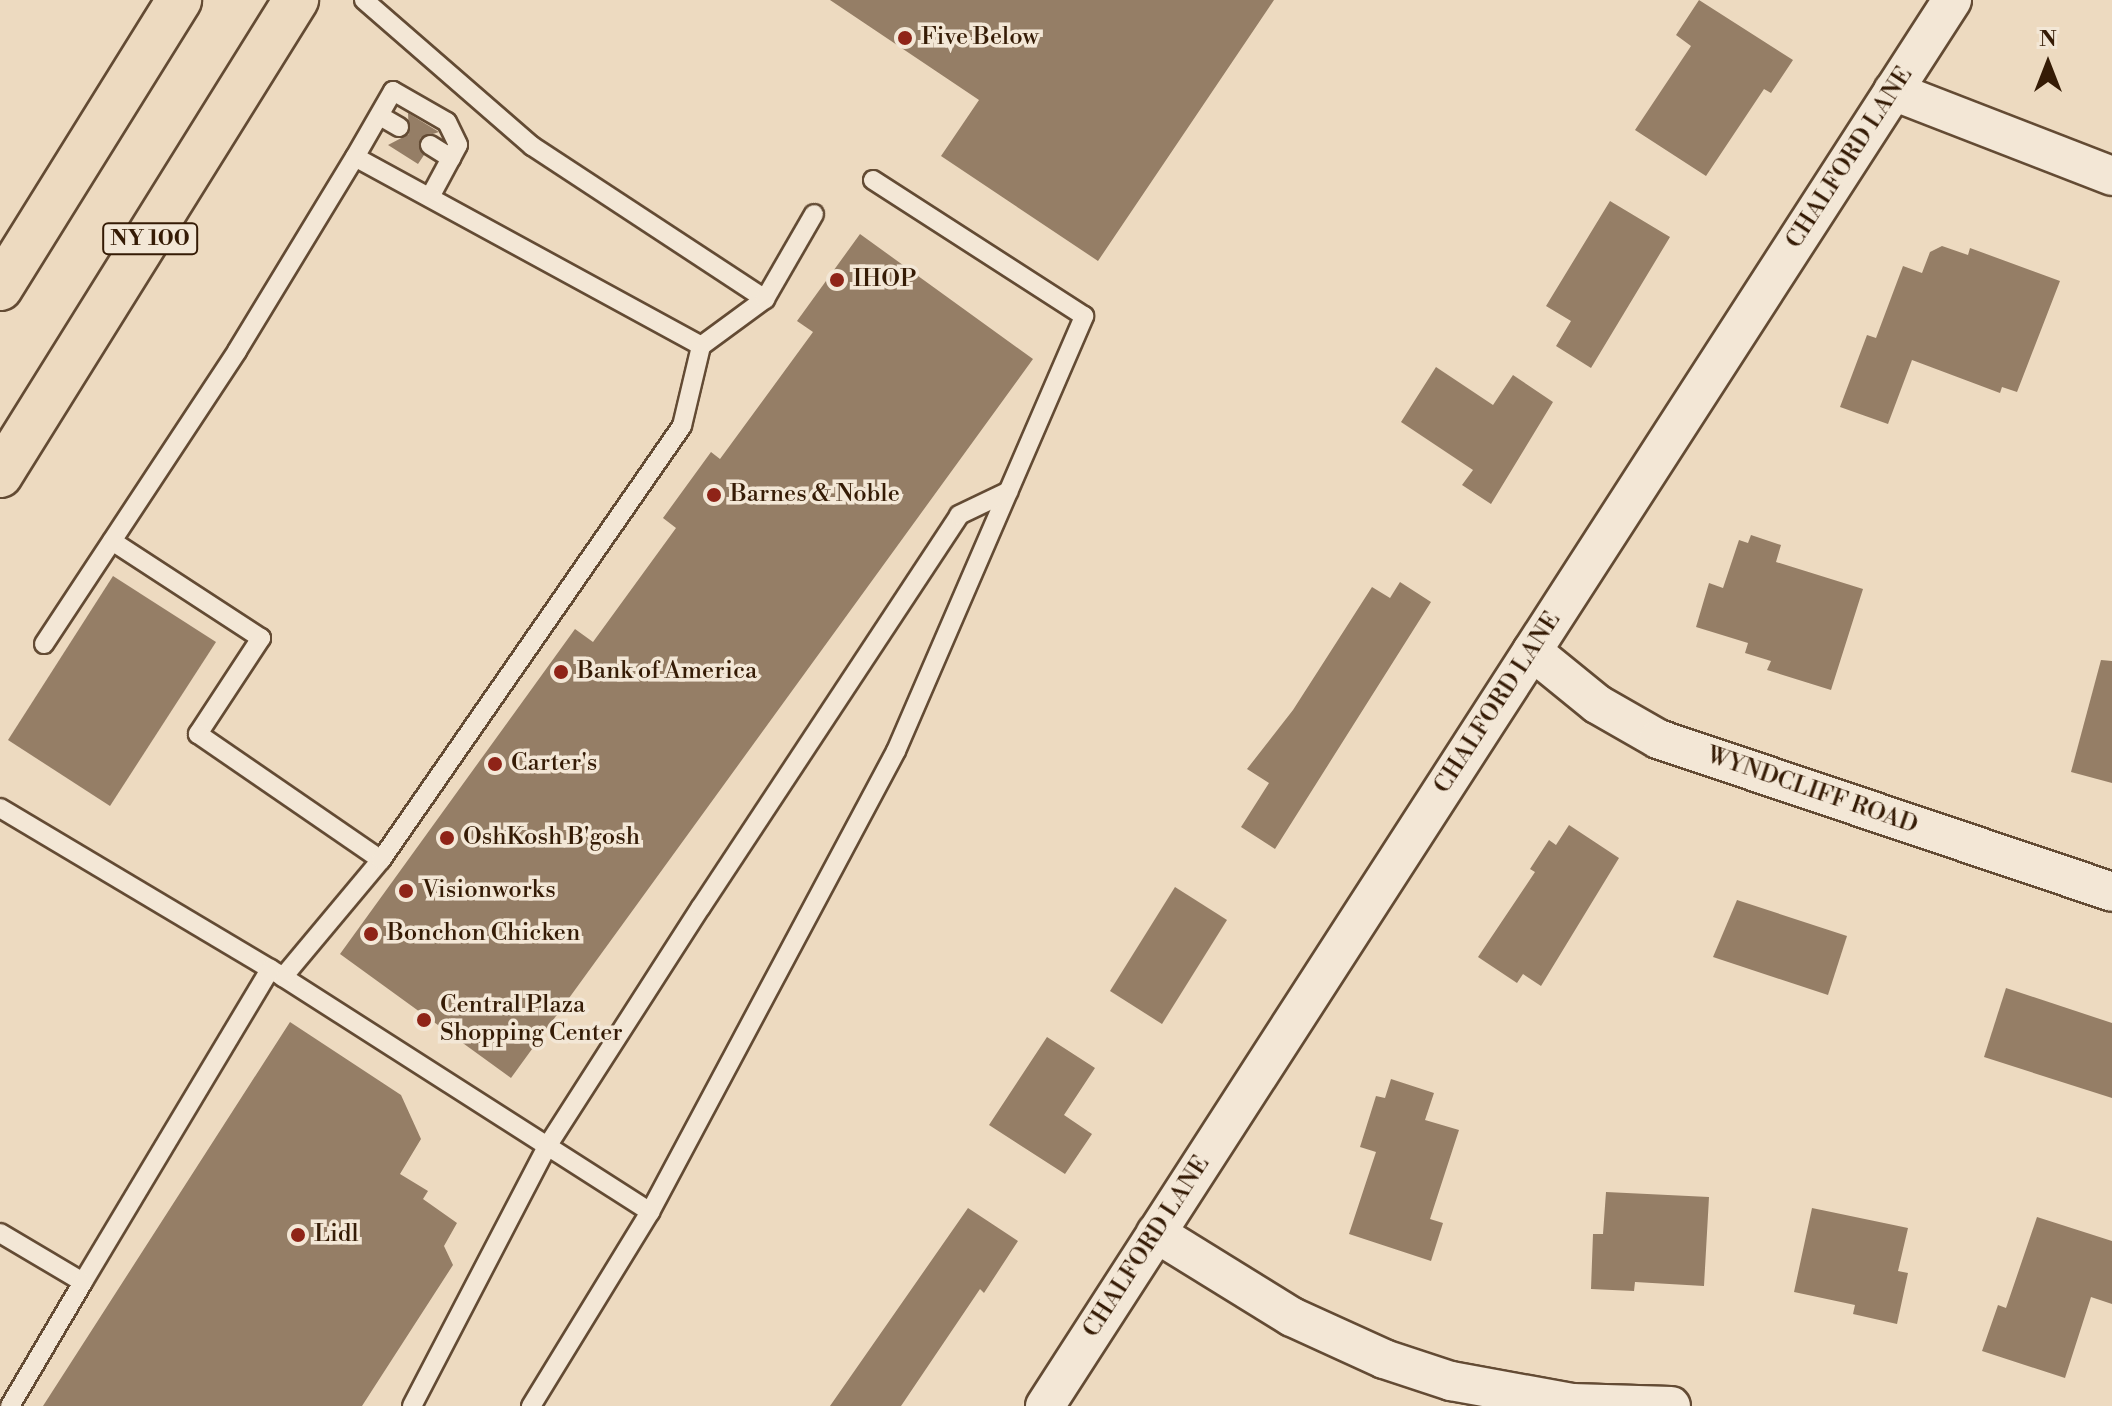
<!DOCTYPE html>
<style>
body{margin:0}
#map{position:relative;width:2112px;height:1406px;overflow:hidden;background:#eddac0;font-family:"Libre Bodoni",serif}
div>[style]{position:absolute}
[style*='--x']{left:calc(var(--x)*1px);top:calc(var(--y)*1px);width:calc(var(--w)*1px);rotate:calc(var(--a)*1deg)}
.building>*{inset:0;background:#957e66}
.roads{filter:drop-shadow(2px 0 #634b34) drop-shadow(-2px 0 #634b34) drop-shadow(0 2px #634b34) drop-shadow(0 -2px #634b34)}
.lane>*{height:18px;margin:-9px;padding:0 9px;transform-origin:9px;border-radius:9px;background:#f3e7d6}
.street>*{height:38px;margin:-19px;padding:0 19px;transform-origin:19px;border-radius:19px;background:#f3e7d6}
.primary>*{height:44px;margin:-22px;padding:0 22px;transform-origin:22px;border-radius:22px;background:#eddac0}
.dots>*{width:22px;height:22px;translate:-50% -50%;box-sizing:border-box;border:4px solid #f3e7d6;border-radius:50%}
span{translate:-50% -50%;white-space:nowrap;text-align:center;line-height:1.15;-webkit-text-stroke:7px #f3e7d6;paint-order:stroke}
.shield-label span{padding:2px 6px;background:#f3e7d6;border:2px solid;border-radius:6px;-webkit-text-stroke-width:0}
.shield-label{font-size:22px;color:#351b05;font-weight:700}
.poi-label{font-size:24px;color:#351b05}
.left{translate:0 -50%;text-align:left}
.street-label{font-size:24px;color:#351b05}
.north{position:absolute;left:2008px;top:24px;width:80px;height:80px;-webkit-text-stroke:6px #f3e7d6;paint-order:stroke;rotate:0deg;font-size:22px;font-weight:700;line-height:32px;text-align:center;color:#351b05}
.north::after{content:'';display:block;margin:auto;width:28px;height:36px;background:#351b05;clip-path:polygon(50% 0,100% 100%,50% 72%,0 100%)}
</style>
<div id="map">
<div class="building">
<div style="clip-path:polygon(830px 0,1274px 0,1098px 261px,941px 156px,979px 100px)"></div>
<div style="clip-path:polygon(1699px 0,1793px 60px,1771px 93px,1764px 89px,1706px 176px,1635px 130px,1691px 46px,1676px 35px)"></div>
<div style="clip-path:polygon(408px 113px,439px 132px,420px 138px,424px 155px,418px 164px,388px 145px,409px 134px)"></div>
<div style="clip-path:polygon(1610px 201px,1670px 237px,1591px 368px,1556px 346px,1571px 321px,1546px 306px)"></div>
<div style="clip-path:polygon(860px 234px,1033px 359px,511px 1078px,340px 954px,575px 629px,593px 642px,676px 528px,663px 518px,711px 452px,720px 459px,813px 332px,797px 321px)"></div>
<div style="clip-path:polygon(1942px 246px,1968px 255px,1970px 248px,2060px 281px,2017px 392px,2002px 387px,2000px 393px,1912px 360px,1888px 424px,1840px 407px,1867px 335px,1876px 338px,1903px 266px,1922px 273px,1930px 252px)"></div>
<div style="clip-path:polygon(1436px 367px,1493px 405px,1513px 375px,1553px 402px,1491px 504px,1462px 485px,1473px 470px,1401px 422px)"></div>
<div style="clip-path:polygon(1751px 535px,1781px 545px,1776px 562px,1863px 589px,1831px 690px,1767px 670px,1771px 661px,1745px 653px,1748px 643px,1696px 627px,1709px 583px,1723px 588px,1739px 540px,1748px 543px)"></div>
<div style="clip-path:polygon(113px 576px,216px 642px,110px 806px,8px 740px)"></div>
<div style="clip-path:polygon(1400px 582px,1431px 602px,1275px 849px,1241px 827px,1269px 783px,1247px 769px,1293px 710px,1372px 587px,1390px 598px)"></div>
<div style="clip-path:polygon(2101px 660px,2112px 661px,2112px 783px,2071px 772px)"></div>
<div style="clip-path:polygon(1569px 825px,1619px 858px,1541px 986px,1523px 974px,1517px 983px,1478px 957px,1535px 872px,1530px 869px,1549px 840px,1556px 845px)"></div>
<div style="clip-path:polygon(1175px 887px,1227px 920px,1162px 1024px,1110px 991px)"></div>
<div style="clip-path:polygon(1737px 900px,1847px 936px,1828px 995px,1713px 957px)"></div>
<div style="clip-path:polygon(2006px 988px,2112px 1023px,2112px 1098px,1984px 1057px)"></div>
<div style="clip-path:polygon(290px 1022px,401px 1095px,421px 1139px,400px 1174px,428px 1191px,423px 1199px,457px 1223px,444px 1246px,453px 1265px,362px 1406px,43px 1406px)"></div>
<div style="clip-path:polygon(1047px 1037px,1095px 1068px,1064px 1115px,1092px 1134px,1065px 1174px,989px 1125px)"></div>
<div style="clip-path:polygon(1391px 1079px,1434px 1093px,1425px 1120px,1459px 1130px,1430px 1219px,1443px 1223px,1431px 1261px,1349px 1234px,1376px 1152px,1360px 1147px,1376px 1096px,1385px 1098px)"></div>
<div style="clip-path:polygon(1606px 1192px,1709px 1197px,1704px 1286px,1635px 1282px,1634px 1291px,1591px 1289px,1593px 1234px,1603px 1234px)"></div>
<div style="clip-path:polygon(968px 1208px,1018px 1241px,984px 1293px,980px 1289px,901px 1406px,830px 1406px)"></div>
<div style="clip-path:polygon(1812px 1208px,1908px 1228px,1898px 1271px,1908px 1273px,1897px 1324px,1853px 1314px,1855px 1305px,1794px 1292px)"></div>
<div style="clip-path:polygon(2037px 1217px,2112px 1241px,2112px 1304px,2091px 1297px,2065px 1378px,1982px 1351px,1998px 1305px,2006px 1308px)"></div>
</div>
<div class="roads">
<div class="lane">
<div style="--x:364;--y:0;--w:223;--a:41"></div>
<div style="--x:532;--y:146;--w:279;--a:33.3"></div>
<div style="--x:380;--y:116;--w:22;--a:30"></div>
<div style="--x:430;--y:145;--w:25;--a:32"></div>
<div style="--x:355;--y:157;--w:76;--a:-60.1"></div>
<div style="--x:393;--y:91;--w:62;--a:29.9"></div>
<div style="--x:447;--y:122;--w:25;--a:64"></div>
<div style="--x:458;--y:145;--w:59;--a:118.3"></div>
<div style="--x:112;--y:541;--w:178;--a:33.1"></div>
<div style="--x:261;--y:638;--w:115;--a:123.3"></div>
<div style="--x:198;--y:734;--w:222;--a:34.5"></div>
<div style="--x:44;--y:644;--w:351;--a:-56.6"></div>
<div style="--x:237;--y:351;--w:227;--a:-58.7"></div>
<div style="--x:355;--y:157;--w:394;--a:28.6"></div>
<div style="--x:0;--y:808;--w:330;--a:30.8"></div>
<div style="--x:283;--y:977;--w:436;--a:32.6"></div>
<div style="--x:650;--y:1212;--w:228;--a:121.5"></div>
<div style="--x:283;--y:977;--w:153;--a:-50.1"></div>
<div style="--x:381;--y:860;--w:528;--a:-55.26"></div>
<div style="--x:682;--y:426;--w:82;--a:-76.6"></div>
<div style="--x:701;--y:346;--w:79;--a:-36.3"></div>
<div style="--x:765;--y:299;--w:98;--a:-60"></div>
<div style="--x:650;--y:1212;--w:523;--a:-61.91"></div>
<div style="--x:896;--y:751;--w:474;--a:-66.6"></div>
<div style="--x:1084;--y:316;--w:251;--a:-147.2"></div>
<div style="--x:0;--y:1233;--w:96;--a:30.6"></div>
<div style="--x:83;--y:1282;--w:365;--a:-59.1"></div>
<div style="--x:10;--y:1406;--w:144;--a:-59.5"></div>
<div style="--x:412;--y:1406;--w:294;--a:-62.5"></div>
<div style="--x:548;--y:1145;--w:283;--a:-57.3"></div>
<div style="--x:701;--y:907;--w:469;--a:-56.6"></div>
<div style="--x:959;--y:515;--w:55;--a:-25.6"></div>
</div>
<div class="street">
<div style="--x:1893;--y:91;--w:235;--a:21.2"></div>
<div style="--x:1532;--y:651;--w:84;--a:39.2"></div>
<div style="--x:1597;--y:704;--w:70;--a:29.8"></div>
<div style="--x:1658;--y:739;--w:479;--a:18.6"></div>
<div style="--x:1156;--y:1233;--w:160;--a:31.7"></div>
<div style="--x:1292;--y:1317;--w:101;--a:24.5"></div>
<div style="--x:1384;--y:1359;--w:71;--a:18.2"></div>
<div style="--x:1451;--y:1381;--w:123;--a:10.3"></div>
<div style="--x:1572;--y:1403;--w:99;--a:1.7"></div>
<div style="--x:1045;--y:1406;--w:1673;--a:-57.17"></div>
</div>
<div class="primary">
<div style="--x:0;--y:288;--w:339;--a:-58.1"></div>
<div style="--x:0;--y:475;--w:560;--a:-58.07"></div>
</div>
</div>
<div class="dots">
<div style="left:905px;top:38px;background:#8f2418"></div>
<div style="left:837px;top:280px;background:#8f2418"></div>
<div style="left:714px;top:495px;background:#8f2418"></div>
<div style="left:561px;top:672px;background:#8f2418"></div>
<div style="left:495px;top:764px;background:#8f2418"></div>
<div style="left:447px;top:838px;background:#8f2418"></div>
<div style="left:406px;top:891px;background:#8f2418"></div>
<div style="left:371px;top:934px;background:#8f2418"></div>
<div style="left:424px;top:1020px;background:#8f2418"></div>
<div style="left:298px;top:1235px;background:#8f2418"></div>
</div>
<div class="shield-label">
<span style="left:150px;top:239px">NY 100</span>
</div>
<div class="poi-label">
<span class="left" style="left:921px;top:38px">Five Below</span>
<span class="left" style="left:853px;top:280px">IHOP</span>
<span class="left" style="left:730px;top:495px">Barnes &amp; Noble</span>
<span class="left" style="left:577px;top:672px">Bank of America</span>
<span class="left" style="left:511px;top:764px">Carter's</span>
<span class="left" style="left:463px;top:838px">OshKosh B'gosh</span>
<span class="left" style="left:422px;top:891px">Visionworks</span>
<span class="left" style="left:387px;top:934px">Bonchon Chicken</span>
<span class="left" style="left:440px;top:1020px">Central Plaza<br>Shopping Center</span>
<span class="left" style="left:314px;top:1235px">Lidl</span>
</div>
<div class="street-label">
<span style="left:1850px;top:158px;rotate:-57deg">CHALFORD LANE</span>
<span style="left:1498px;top:703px;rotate:-57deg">CHALFORD LANE</span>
<span style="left:1812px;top:791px;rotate:19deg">WYNDCLIFF ROAD</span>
<span style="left:1147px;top:1247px;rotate:-57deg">CHALFORD LANE</span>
</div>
<div class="north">N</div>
</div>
